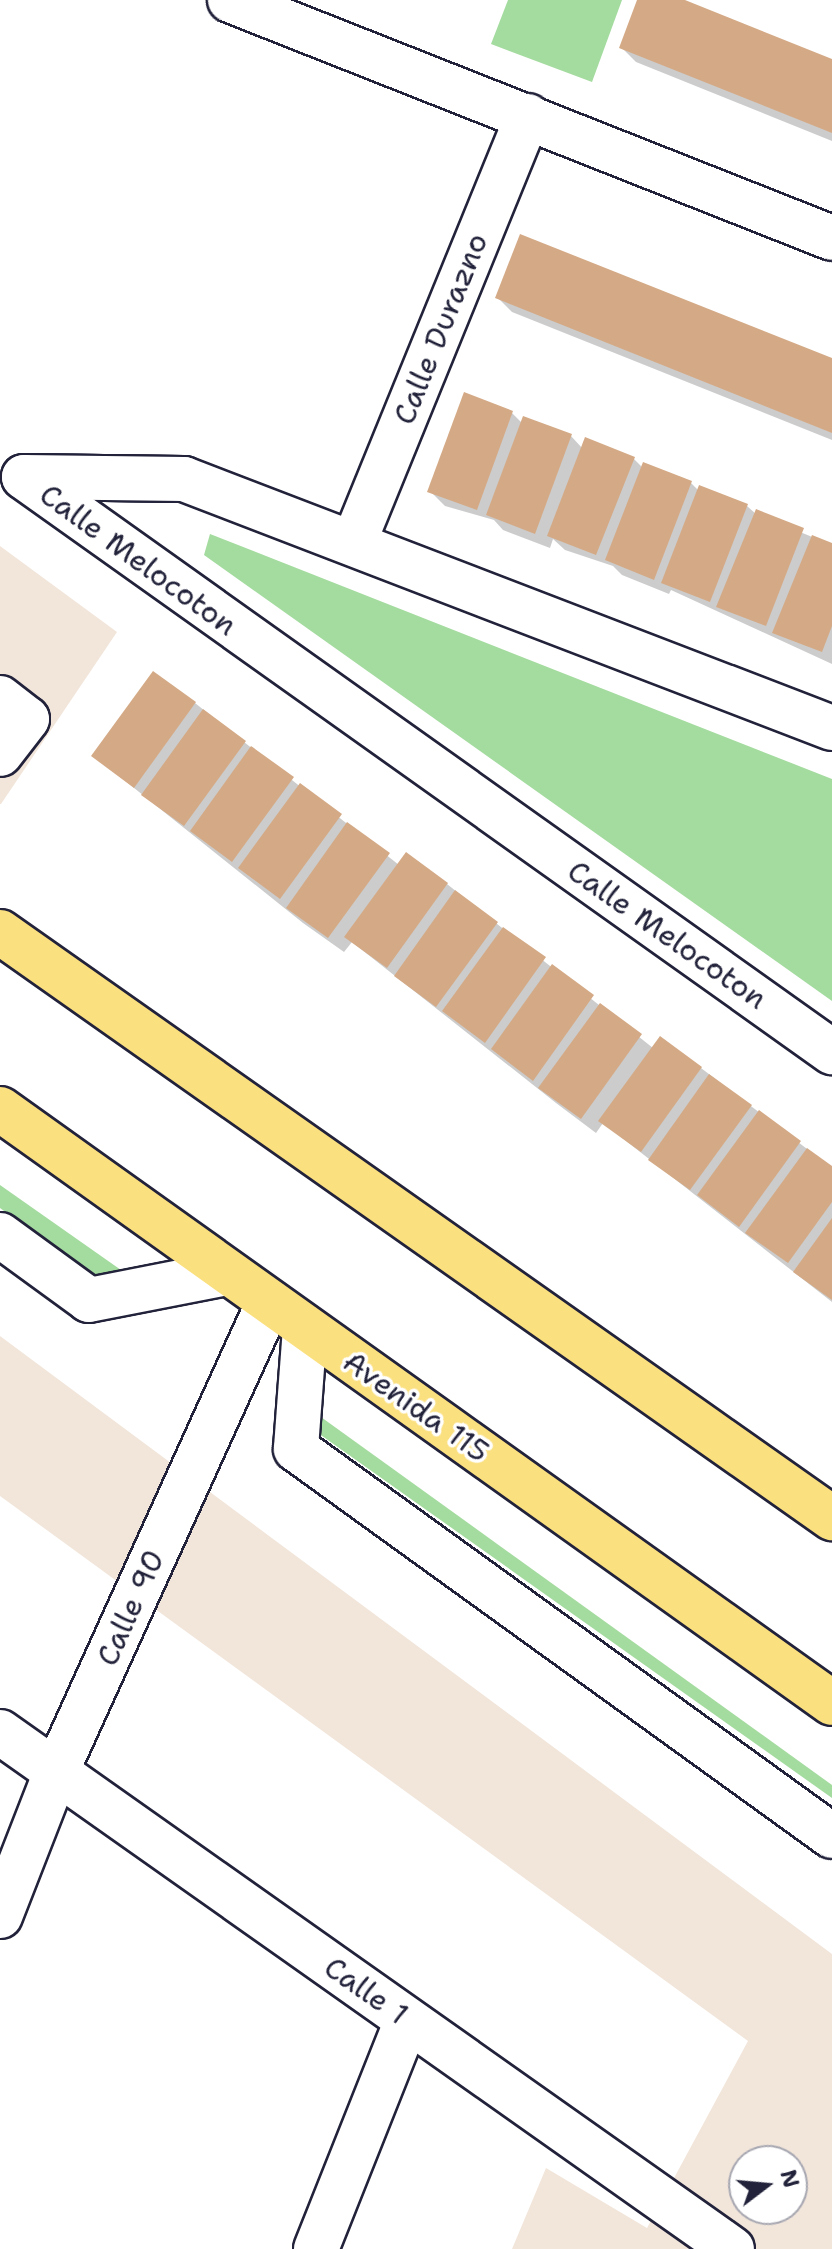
<!DOCTYPE html>
<style>
body{margin:0}
#map{position:relative;width:832px;height:2249px;overflow:hidden;background:#fff;font-family:"Shantell Sans",sans-serif}
div>[style]{position:absolute}
[style*='--x']{left:calc(var(--x)*1px);top:calc(var(--y)*1px);width:calc(var(--w)*1px);rotate:calc(var(--a)*1deg)}
.built>*{inset:0;background:#f2e6db}
.green>*{inset:0;background:#a4db9f}
.shadow>*{inset:0;background:#0003}
.building>*{inset:0;background:#d4aa86}
.roads{filter:drop-shadow(2px 0 #22223b) drop-shadow(-2px 0 #22223b) drop-shadow(0 2px #22223b) drop-shadow(0 -2px #22223b)}
.minor>*{height:44px;margin:-22px;padding:0 22px;transform-origin:22px;border-radius:22px;background:#fff}
.major>*{height:44px;margin:-22px;padding:0 22px;transform-origin:22px;border-radius:22px;background:#fbe080}
span{translate:-50% -50%;white-space:nowrap;text-align:center;line-height:1.15;-webkit-text-stroke:7px #fff;paint-order:stroke}
.street-label{font-size:30px;color:#22223b}
.north{position:absolute;left:728px;top:2145px;width:80px;height:80px;box-sizing:border-box;background:#fff;border:2px solid #a7a7b1;border-radius:50%;rotate:74deg;font-size:22px;font-weight:700;line-height:32px;text-align:center;color:#22223b}
.north::after{content:'';display:block;margin:auto;width:28px;height:36px;background:#22223b;clip-path:polygon(50% 0,100% 100%,50% 72%,0 100%)}
</style>
<div id="map">
<div class="built">
<div style="clip-path:polygon(0 546px,117px 632px,1px 804px,0 804px)"></div>
<div style="clip-path:polygon(evenodd,0 1336px,832px 1954px,832px 2249px,512px 2249px,546px 2168px,647px 2228px,748px 2041px,0 1496px,0 1336px,744px 2161px,792px 2161px,792px 2209px,744px 2209px,744px 2161px)"></div>
</div>
<div class="green">
<div style="clip-path:polygon(508px 0,622px 0,592px 82px,491px 44px)"></div>
<div style="clip-path:polygon(210px 534px,832px 779px,832px 1001px,204px 555px)"></div>
<div style="clip-path:polygon(0 1185px,121px 1270px,94px 1277px,0 1208px)"></div>
<div style="clip-path:polygon(314px 1412px,832px 1785px,832px 1798px,318px 1433px)"></div>
</div>
<div class="shadow">
<div style="clip-path:polygon(639px 0,680px 0,832px 61px,832px 141px,636px 62px,621px 47px)"></div>
<div style="clip-path:polygon(497px 297px,832px 360px,832px 440px,512px 312px)"></div>
<div style="clip-path:polygon(512px 413px,522px 423px,571px 436px,583px 449px,633px 458px,643px 468px,691px 483px,699px 491px,747px 506px,756px 514px,832px 545px,832px 664px,671px 590px,669px 594px,622px 575px,613px 566px,565px 550px,553px 539px,550px 548px,503px 530px,494px 520px,445px 506px,430px 491px)"></div>
<div style="clip-path:polygon(195px 703px,399px 865px,447px 884px,653px 1048px,701px 1068px,832px 1168px,832px 1302px,603px 1123px,596px 1133px,556px 1103px,352px 942px,344px 952px,303px 923px,94px 756px)"></div>
</div>
<div class="building">
<div style="clip-path:polygon(637px 0,685px 0,832px 59px,832px 133px,619px 48px)"></div>
<div style="clip-path:polygon(520px 234px,832px 358px,832px 433px,495px 298px)"></div>
<div style="clip-path:polygon(464px 392px,513px 411px,477px 510px,427px 492px)"></div>
<div style="clip-path:polygon(523px 416px,572px 434px,535px 534px,486px 515px)"></div>
<div style="clip-path:polygon(585px 437px,635px 457px,596px 555px,547px 536px)"></div>
<div style="clip-path:polygon(643px 462px,692px 481px,654px 580px,605px 560px)"></div>
<div style="clip-path:polygon(699px 485px,748px 504px,710px 602px,661px 583px)"></div>
<div style="clip-path:polygon(756px 509px,804px 528px,766px 626px,716px 607px)"></div>
<div style="clip-path:polygon(812px 535px,832px 543px,832px 626px,822px 652px,772px 633px)"></div>
<div style="clip-path:polygon(153px 671px,196px 702px,134px 788px,91px 756px)"></div>
<div style="clip-path:polygon(203px 709px,246px 741px,184px 826px,141px 795px)"></div>
<div style="clip-path:polygon(251px 746px,294px 777px,232px 862px,190px 831px)"></div>
<div style="clip-path:polygon(300px 783px,342px 814px,280px 899px,238px 868px)"></div>
<div style="clip-path:polygon(347px 822px,390px 853px,328px 938px,286px 908px)"></div>
<div style="clip-path:polygon(406px 852px,448px 883px,387px 968px,344px 937px)"></div>
<div style="clip-path:polygon(455px 890px,498px 922px,436px 1007px,394px 976px)"></div>
<div style="clip-path:polygon(503px 927px,546px 957px,485px 1043px,442px 1011px)"></div>
<div style="clip-path:polygon(552px 964px,594px 995px,533px 1081px,491px 1049px)"></div>
<div style="clip-path:polygon(600px 1003px,642px 1034px,581px 1119px,538px 1088px)"></div>
<div style="clip-path:polygon(660px 1036px,702px 1067px,641px 1152px,598px 1121px)"></div>
<div style="clip-path:polygon(709px 1074px,752px 1105px,690px 1190px,648px 1160px)"></div>
<div style="clip-path:polygon(759px 1110px,801px 1141px,739px 1227px,697px 1195px)"></div>
<div style="clip-path:polygon(807px 1148px,832px 1166px,832px 1202px,788px 1263px,745px 1233px)"></div>
<div style="clip-path:polygon(832px 1218px,832px 1300px,793px 1272px)"></div>
</div>
<div class="roads">
<div class="minor">
<div style="--x:230;--y:0;--w:647;--a:21.57"></div>
<div style="--x:24;--y:477;--w:992;--a:35.44"></div>
<div style="--x:24;--y:477;--w:160;--a:0.7"></div>
<div style="--x:184;--y:479;--w:694;--a:21.02"></div>
<div style="--x:354;--y:542;--w:460;--a:-67.8"></div>
<div style="--x:0;--y:698;--w:34;--a:38"></div>
<div style="--x:27;--y:719;--w:44;--a:127.6"></div>
<div style="--x:0;--y:1235;--w:110;--a:36.1"></div>
<div style="--x:89;--y:1300;--w:141;--a:-11.1"></div>
<div style="--x:305;--y:1328;--w:121;--a:94.3"></div>
<div style="--x:296;--y:1449;--w:661;--a:35.83"></div>
<div style="--x:0;--y:1732;--w:896;--a:35.23"></div>
<div style="--x:0;--y:1916;--w:155;--a:-68.7"></div>
<div style="--x:56;--y:1772;--w:516;--a:-65.62"></div>
<div style="--x:316;--y:2249;--w:246;--a:-68.3"></div>
</div>
<div class="major">
<div style="--x:0;--y:932;--w:1018;--a:35.16"></div>
<div style="--x:0;--y:1109;--w:1022;--a:35.52"></div>
</div>
</div>
<div class="street-label">
<span style="left:441px;top:329px;rotate:-68deg">Calle Durazno</span>
<span style="left:138px;top:560px;rotate:36deg">Calle Melocoton</span>
<span style="left:667px;top:935px;rotate:35deg">Calle Melocoton</span>
<span style="left:416px;top:1407px;rotate:35deg">Avenida 115</span>
<span style="left:131px;top:1608px;rotate:-66deg">Calle 90</span>
<span style="left:366px;top:1991px;rotate:35deg">Calle 1</span>
</div>
<div class="north">N</div>
</div>
